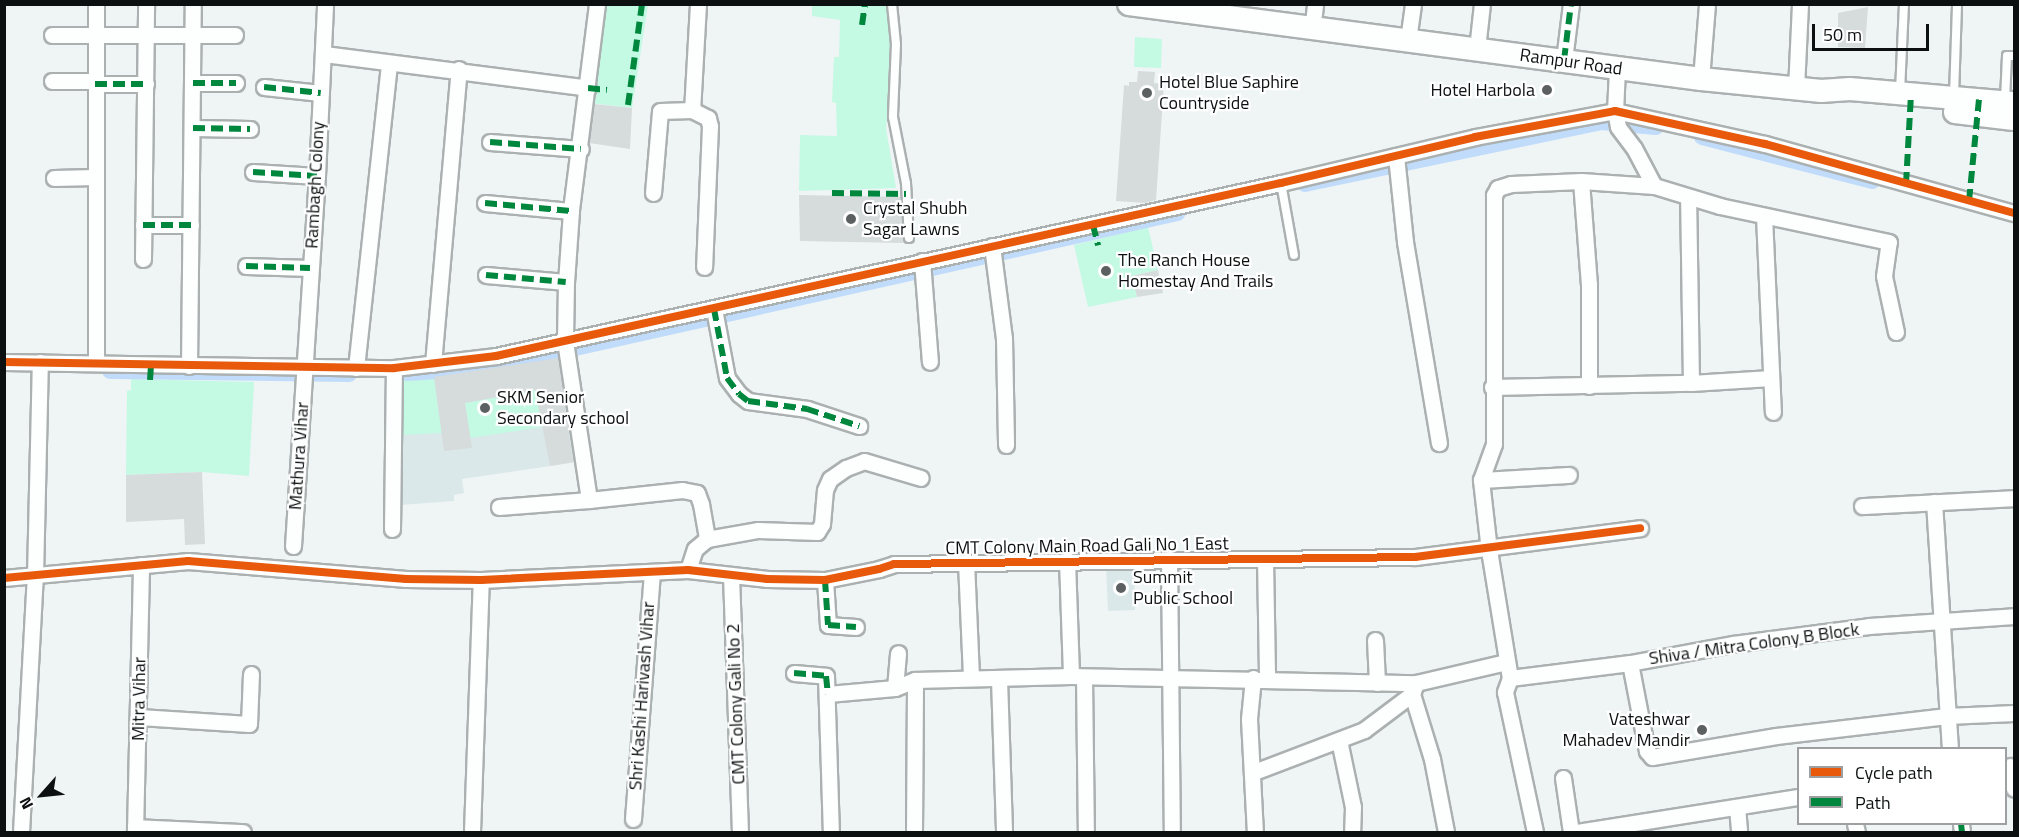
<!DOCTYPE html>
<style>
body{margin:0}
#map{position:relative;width:2019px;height:837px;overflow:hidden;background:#eff5f5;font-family:"Titillium Web",sans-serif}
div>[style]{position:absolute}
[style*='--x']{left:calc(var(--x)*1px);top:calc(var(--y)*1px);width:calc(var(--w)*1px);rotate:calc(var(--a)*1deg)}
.built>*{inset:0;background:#dbe8ea}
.green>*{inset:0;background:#c4f9e3}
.canal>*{height:16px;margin:-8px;padding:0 8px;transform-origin:8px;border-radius:8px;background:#c1dcfb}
.building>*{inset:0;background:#d6dbdc}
.roads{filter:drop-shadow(2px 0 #abb0b0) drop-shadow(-2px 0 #abb0b0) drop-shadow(0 2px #abb0b0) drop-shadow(0 -2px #abb0b0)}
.lane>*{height:8px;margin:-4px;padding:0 4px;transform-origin:4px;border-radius:4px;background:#fdfefe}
.street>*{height:15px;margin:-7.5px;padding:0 7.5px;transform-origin:7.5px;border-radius:7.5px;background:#fdfefe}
.primary>*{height:22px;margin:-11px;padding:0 11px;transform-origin:11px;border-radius:11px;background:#fdfefe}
.quiet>*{height:6px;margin-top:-3px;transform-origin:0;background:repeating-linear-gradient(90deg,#00873e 0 12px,transparent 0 18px)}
.cycleway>*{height:8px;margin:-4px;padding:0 4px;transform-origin:4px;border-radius:4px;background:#e8590c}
.dots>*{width:16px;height:16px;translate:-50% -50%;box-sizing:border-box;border:3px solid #fff;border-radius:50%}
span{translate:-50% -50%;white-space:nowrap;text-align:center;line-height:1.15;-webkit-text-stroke:4.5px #fff;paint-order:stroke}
.street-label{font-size:18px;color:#0d1011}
.poi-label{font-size:18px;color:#0d1011}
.left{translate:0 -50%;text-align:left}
.right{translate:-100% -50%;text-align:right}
.frame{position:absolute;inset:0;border:6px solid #0d1011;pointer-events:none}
.legend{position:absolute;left:1797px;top:747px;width:210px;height:78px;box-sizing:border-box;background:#fff;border:2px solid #9e9fa0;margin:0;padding:8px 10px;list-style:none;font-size:18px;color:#0d1011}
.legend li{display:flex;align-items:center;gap:12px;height:30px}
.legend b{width:30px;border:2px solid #9e9fa0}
.north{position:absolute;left:12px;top:765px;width:60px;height:60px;-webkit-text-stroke:4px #fff;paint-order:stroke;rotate:243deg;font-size:16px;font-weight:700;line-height:24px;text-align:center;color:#0d1011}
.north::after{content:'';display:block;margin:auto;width:21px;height:27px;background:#0d1011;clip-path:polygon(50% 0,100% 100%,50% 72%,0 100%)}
.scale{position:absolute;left:1812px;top:24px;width:117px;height:27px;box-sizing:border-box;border:3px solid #0d1011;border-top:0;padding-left:8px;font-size:18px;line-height:21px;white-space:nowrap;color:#0d1011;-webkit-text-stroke:4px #fff;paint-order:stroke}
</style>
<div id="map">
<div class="built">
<div style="clip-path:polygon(562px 357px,578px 462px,462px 479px,464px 493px,454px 495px,454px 501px,400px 505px,402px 380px)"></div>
<div style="clip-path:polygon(1106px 566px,1134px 566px,1135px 610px,1108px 611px)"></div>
</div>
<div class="green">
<div style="clip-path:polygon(606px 5px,648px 5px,632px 108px,590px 103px,601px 50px)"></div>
<div style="clip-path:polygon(812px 5px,886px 5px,893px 42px,886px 128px,896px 188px,799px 191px,800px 135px,837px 136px,836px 103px,832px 102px,834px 57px,839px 57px,840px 20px,812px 16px)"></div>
<div style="clip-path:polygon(1135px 37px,1162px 39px,1161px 68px,1134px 67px)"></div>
<div style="clip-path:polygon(1148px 227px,1158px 270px,1132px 276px,1137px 297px,1088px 307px,1074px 245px)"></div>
<div style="clip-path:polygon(434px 377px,442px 433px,401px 435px,402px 380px)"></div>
<div style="clip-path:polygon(131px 379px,254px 382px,249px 476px,202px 472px,126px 475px,127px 391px,131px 390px)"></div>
<div style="clip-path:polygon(535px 390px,543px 427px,470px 438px,465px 403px)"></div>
</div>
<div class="canal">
<div style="--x:1702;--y:137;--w:176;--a:14.5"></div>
<div style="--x:1305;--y:184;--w:302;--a:-11.8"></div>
<div style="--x:1601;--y:122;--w:55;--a:5.2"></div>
<div style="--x:110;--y:371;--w:239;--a:0.7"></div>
<div style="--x:407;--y:373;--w:45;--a:-3.8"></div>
<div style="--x:452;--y:370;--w:102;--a:-9.6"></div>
<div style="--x:553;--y:353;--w:640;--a:-12.63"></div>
</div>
<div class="building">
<div style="clip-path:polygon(1868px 7px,1865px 48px,1838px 47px,1838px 13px)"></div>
<div style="clip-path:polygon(1138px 71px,1155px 72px,1154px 83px,1164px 84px,1156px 200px,1145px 203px,1116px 201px,1124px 85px,1129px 86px,1129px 82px,1137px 82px)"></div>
<div style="clip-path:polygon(594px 104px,632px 108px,630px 149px,589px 143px)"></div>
<div style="clip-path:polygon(799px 195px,901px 197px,903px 243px,800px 241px)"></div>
<div style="clip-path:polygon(1158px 270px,1163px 293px,1137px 297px,1132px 276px)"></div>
<div style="clip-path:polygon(558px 358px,573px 462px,550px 466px,535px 390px,465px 403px,472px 448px,444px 451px,434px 377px)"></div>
<div style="clip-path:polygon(202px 472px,205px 544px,185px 545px,184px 519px,126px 522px,126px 475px)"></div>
</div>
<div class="roads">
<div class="lane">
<div style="--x:892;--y:4;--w:40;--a:84.3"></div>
<div style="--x:896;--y:44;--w:73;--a:92.4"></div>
<div style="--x:893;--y:117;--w:67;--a:78.9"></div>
<div style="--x:906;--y:183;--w:55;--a:86.9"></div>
<div style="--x:1900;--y:92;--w:88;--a:-87.4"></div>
<div style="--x:1954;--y:96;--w:92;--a:-88.1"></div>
<div style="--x:2005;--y:100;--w:44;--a:-87.4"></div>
<div style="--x:2007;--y:56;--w:7;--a:0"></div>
<div style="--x:1281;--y:183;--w:73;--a:79.8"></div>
</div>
<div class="street">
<div style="--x:96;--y:4;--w:357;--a:90"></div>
<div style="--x:597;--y:4;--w:209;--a:97.2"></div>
<div style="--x:571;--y:211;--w:71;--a:94"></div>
<div style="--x:566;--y:282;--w:59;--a:91"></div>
<div style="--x:565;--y:341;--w:161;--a:81.4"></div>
<div style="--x:589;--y:500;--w:94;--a:-6.1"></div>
<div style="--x:682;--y:490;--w:15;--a:11"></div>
<div style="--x:697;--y:493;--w:12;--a:70"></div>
<div style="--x:701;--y:504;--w:36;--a:80"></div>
<div style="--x:698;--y:4;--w:106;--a:93.2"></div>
<div style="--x:692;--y:110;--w:18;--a:27"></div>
<div style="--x:708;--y:118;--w:8;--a:76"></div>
<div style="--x:710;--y:126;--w:141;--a:92.4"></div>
<div style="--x:1312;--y:30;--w:26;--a:-83"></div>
<div style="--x:52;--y:35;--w:183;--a:0"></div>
<div style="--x:1408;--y:40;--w:36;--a:-82"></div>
<div style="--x:1477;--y:49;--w:45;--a:-83.7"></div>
<div style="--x:324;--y:54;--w:266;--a:7.3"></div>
<div style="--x:1564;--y:60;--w:56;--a:-82.9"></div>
<div style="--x:1617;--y:69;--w:42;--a:92.7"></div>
<div style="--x:1615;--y:111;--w:16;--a:79"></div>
<div style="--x:1618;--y:127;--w:26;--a:53"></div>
<div style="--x:1634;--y:148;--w:43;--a:62.2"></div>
<div style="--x:1701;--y:79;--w:75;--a:-85.4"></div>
<div style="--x:52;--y:81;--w:43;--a:0"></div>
<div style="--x:193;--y:83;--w:43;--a:0"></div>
<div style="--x:95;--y:84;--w:51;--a:0"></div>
<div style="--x:264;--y:87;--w:57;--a:6"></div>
<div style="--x:1796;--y:89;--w:85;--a:-87.3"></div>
<div style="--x:193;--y:128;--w:57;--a:1"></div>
<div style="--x:490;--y:142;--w:91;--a:4.4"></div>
<div style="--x:1396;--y:156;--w:86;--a:84"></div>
<div style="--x:1405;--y:242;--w:204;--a:80.4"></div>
<div style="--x:253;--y:172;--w:64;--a:3.6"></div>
<div style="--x:54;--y:178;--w:41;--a:-1.4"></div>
<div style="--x:1581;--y:181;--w:103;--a:85.6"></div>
<div style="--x:1589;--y:284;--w:102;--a:90"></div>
<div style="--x:653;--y:193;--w:82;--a:-85.1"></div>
<div style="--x:660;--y:111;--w:32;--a:-2"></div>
<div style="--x:485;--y:203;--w:86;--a:5.3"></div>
<div style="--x:1764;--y:216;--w:196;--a:87.4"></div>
<div style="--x:143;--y:225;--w:48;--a:0"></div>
<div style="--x:992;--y:246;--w:93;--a:82.6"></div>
<div style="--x:1004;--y:338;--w:107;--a:88.9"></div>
<div style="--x:143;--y:259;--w:255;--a:-89.3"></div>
<div style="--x:922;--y:261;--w:101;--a:85.5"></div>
<div style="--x:246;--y:266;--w:64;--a:1.8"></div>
<div style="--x:486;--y:275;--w:80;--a:5"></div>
<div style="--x:714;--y:309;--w:70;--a:79.3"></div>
<div style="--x:727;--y:378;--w:20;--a:53"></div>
<div style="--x:739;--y:394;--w:11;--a:38"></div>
<div style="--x:748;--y:401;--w:60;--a:7.7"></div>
<div style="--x:807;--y:409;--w:55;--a:18.1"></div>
<div style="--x:1896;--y:332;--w:57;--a:-102.1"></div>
<div style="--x:1884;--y:276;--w:34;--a:-82"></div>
<div style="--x:1889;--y:242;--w:173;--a:-168"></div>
<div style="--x:1720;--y:206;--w:69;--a:-163.1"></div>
<div style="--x:1654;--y:186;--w:73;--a:-176.1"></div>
<div style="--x:1581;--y:181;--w:70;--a:177.5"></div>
<div style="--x:1511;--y:184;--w:14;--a:163"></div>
<div style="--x:1498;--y:188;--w:8;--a:120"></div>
<div style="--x:1494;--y:195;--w:249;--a:90"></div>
<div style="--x:1494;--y:444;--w:38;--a:110"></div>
<div style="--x:1481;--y:480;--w:70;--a:83.5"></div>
<div style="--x:1489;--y:550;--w:130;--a:80.7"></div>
<div style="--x:1510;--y:678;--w:121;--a:-7.1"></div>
<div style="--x:1630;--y:663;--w:105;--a:-10.5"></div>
<div style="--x:1733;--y:644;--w:137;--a:-7.5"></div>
<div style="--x:1869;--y:626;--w:145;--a:-3.9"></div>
<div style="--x:4;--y:362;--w:390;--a:0.9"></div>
<div style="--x:394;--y:368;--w:103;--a:-6.7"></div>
<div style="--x:496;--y:356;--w:804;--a:-12.43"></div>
<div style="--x:1281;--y:183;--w:199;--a:-13.3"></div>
<div style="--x:1475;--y:137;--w:142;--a:-10.5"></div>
<div style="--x:1615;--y:111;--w:154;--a:12.4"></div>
<div style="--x:1765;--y:144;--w:258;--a:15.5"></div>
<div style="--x:433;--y:364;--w:296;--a:-85"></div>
<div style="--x:189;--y:366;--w:361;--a:-89.4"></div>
<div style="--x:356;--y:368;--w:307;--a:-83.8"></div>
<div style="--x:1691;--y:383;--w:80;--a:-3.6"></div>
<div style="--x:1492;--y:387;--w:199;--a:-1.2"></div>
<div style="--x:1691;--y:383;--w:185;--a:-90.9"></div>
<div style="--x:1481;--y:480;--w:88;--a:-3.3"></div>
<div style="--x:1934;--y:502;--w:247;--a:86.3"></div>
<div style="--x:1862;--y:506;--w:152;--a:-3"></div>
<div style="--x:499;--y:507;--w:90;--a:-4.4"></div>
<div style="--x:392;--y:529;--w:161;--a:-89.3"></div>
<div style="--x:293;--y:546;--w:371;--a:-86.3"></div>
<div style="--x:317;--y:176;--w:172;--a:-87.3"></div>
<div style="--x:1169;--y:559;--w:273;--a:89.4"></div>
<div style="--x:1265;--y:559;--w:119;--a:89"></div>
<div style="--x:1067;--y:560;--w:116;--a:88"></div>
<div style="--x:966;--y:562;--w:116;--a:87.5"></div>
<div style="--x:688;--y:570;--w:22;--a:-72"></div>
<div style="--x:695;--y:549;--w:16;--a:-40"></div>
<div style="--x:707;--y:539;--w:52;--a:-10"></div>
<div style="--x:758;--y:530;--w:59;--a:1.9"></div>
<div style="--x:817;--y:532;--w:9;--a:-58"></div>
<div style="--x:822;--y:524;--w:34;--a:-85"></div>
<div style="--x:825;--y:490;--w:12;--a:-66"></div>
<div style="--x:830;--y:479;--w:19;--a:-35"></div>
<div style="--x:846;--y:468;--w:19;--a:-21"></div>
<div style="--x:864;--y:461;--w:59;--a:16.6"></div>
<div style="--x:731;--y:575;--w:257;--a:88"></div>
<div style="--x:4;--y:578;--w:185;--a:-5.3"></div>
<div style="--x:188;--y:561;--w:219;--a:4.7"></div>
<div style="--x:406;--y:579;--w:75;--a:0.8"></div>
<div style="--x:481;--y:580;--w:207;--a:-2.8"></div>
<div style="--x:688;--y:570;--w:80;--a:6.5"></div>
<div style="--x:767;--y:579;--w:58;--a:1"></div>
<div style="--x:825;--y:580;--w:55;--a:-11.5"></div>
<div style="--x:879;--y:569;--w:16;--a:-18"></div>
<div style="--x:894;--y:564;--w:521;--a:-0.77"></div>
<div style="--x:1415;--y:557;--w:227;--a:-7.3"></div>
<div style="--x:825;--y:580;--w:45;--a:86.2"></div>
<div style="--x:828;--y:625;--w:28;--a:4"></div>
<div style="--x:1375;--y:640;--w:43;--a:87.3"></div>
<div style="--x:1630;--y:663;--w:90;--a:79.1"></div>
<div style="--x:1647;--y:751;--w:8;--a:50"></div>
<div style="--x:1652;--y:757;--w:126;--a:-9.6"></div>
<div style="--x:1776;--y:736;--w:172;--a:-6.7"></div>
<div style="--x:1947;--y:716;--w:67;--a:-2.6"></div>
<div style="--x:794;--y:673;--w:32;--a:5"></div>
<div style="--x:826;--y:676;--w:156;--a:88.2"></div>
<div style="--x:1084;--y:677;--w:155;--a:89.3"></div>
<div style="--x:1253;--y:678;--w:41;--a:95.6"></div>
<div style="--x:1249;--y:719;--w:113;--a:87"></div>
<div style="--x:1510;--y:678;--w:15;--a:110"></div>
<div style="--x:1505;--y:692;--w:143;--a:77.9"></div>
<div style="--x:999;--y:679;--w:153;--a:88.1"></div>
<div style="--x:895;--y:688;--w:35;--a:-85"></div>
<div style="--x:828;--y:694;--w:67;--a:-5.1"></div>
<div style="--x:895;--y:688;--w:22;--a:-22"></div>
<div style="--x:915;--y:680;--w:156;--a:-1.5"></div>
<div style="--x:1071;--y:676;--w:345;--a:1.2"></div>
<div style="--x:1416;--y:683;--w:92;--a:-13.1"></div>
<div style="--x:1412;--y:694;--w:68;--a:72.9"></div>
<div style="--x:1432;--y:759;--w:74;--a:79.1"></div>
<div style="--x:139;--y:717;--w:110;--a:3.6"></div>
<div style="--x:249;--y:724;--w:50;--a:-87.7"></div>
<div style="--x:1339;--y:740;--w:68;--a:78.2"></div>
<div style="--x:1353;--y:807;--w:25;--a:92"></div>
<div style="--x:2010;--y:766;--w:23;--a:80"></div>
<div style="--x:1254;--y:772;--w:118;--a:-20.9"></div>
<div style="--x:1364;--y:730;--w:60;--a:-36.9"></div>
<div style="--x:1412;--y:694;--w:12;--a:-70"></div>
<div style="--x:1563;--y:778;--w:55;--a:81.6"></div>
<div style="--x:1737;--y:807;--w:25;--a:85"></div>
<div style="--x:633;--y:819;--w:247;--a:-85.6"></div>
<div style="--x:1855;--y:824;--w:8;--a:76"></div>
<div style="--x:1961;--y:824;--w:8;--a:83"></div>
<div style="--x:135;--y:827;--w:108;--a:2.7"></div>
<div style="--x:21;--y:832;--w:255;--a:-86.9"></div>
<div style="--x:35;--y:577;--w:215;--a:-88.7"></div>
<div style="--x:135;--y:832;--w:267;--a:-88.7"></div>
<div style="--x:472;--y:832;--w:252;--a:-88"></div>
<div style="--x:914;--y:832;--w:152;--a:-89.6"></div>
<div style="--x:1577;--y:832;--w:224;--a:-9"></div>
</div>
<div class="primary">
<div style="--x:1129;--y:4;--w:577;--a:7.47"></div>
<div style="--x:1701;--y:79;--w:121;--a:5.7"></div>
<div style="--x:1821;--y:91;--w:29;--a:-4"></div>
<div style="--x:1850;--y:89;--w:165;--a:4.9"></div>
<div style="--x:1955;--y:112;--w:59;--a:6.8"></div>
</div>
</div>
<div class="quiet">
<div style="--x:862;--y:25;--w:21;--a:-82"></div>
<div style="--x:1564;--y:60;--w:56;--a:-82.9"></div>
<div style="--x:193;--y:83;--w:43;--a:0"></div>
<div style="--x:95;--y:84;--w:51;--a:0"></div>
<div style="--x:264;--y:87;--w:57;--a:6"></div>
<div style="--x:588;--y:88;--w:19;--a:6"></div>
<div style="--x:628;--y:105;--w:102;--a:-82.1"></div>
<div style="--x:193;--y:128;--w:57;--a:1"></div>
<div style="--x:490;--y:142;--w:91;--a:4.4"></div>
<div style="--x:253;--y:172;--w:64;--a:3.6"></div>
<div style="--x:1906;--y:184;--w:90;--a:-86.8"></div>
<div style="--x:832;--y:193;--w:74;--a:0.8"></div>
<div style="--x:1969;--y:201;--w:102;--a:-84.4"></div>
<div style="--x:485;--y:203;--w:86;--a:5.3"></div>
<div style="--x:143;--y:225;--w:48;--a:0"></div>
<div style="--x:1093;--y:225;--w:21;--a:76"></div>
<div style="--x:246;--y:266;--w:64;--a:1.8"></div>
<div style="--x:486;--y:275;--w:80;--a:5"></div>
<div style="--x:714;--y:309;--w:70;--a:79.3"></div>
<div style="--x:727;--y:378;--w:20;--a:53"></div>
<div style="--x:739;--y:394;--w:11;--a:38"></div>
<div style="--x:748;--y:401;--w:60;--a:7.7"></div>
<div style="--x:807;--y:409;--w:55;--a:18.1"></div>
<div style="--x:150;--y:380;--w:15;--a:-86"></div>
<div style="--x:825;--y:580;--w:45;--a:86.2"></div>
<div style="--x:828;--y:625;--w:28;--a:4"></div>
<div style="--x:794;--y:673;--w:32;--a:5"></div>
<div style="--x:826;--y:676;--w:18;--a:84"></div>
<div style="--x:1961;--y:824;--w:8;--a:83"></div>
</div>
<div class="cycleway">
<div style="--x:4;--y:362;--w:390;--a:0.9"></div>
<div style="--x:394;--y:368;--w:103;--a:-6.7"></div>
<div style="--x:496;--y:356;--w:804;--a:-12.43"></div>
<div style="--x:1281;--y:183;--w:199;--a:-13.3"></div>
<div style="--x:1475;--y:137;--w:142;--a:-10.5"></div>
<div style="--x:1615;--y:111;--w:154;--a:12.4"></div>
<div style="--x:1765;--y:144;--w:258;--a:15.5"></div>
<div style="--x:4;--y:578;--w:185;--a:-5.3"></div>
<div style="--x:188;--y:561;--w:219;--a:4.7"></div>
<div style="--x:406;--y:579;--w:75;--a:0.8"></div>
<div style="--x:481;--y:580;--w:207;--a:-2.8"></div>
<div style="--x:688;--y:570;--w:80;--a:6.5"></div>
<div style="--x:767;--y:579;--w:58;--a:1"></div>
<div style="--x:825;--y:580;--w:55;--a:-11.5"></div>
<div style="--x:879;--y:569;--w:16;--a:-18"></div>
<div style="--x:894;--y:564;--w:521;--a:-0.77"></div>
<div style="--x:1415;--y:557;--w:227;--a:-7.3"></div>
</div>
<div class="dots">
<div style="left:1547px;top:90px;background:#5c6061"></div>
<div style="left:1147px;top:93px;background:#5c6061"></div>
<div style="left:851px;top:219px;background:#5c6061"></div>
<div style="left:1106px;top:271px;background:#5c6061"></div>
<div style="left:485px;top:408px;background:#5c6061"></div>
<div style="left:1121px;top:588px;background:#5c6061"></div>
<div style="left:1702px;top:730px;background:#5c6061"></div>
</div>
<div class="street-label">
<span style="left:1571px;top:62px;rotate:8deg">Rampur Road</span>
<span style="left:315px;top:185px;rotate:-87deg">Rambagh Colony</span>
<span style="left:299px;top:456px;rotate:-86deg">Mathura Vihar</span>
<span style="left:1087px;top:546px;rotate:-1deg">CMT Colony Main Road Gali No 1 East</span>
<span style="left:1754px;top:644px;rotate:-8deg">Shiva / Mitra Colony B Block</span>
<span style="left:642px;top:696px;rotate:-86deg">Shri Kashi Harivash Vihar</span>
<span style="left:139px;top:699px;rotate:-89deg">Mitra Vihar</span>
<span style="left:736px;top:704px;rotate:-92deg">CMT Colony Gali No 2</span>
</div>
<div class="poi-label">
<span class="left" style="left:1159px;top:93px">Hotel Blue Saphire<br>Countryside</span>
<span class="right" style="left:1535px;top:90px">Hotel Harbola</span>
<span class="left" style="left:863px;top:219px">Crystal Shubh<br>Sagar Lawns</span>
<span class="left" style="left:1118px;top:271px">The Ranch House<br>Homestay And Trails</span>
<span class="left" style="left:497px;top:408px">SKM Senior<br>Secondary school</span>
<span class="left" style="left:1133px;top:588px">Summit<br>Public School</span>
<span class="right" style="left:1690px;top:730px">Vateshwar<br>Mahadev Mandir</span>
</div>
<div class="frame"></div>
<ul class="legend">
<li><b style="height:8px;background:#e8590c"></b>Cycle path</li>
<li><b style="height:8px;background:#00873e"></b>Path</li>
</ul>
<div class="north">N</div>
<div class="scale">50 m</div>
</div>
